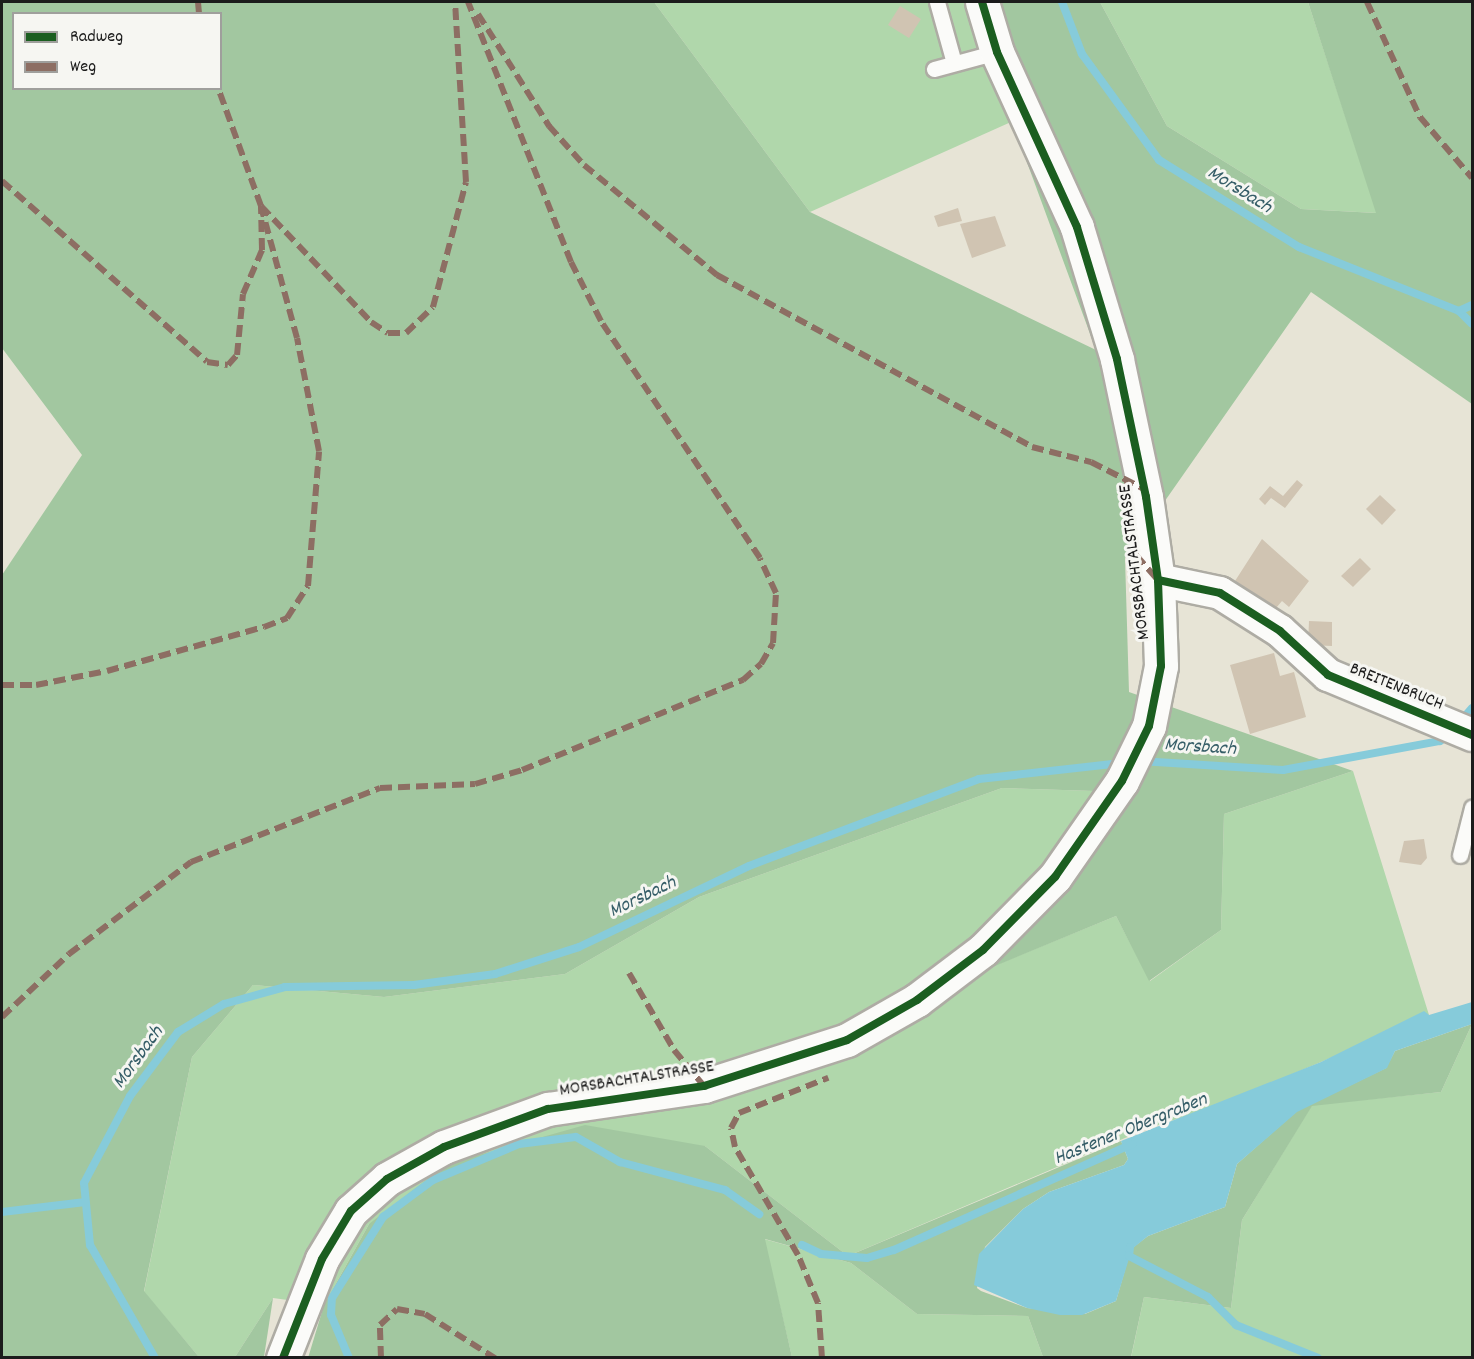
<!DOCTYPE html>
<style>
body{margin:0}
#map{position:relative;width:1474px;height:1359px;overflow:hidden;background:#e7e4d6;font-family:Dekko,sans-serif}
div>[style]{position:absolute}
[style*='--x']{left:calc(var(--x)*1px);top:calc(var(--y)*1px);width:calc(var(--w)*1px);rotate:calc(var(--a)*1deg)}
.green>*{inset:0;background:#b0d7ab}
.forest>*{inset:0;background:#a2c7a0}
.water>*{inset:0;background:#86cbda}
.stream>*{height:8px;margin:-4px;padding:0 4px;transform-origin:4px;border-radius:4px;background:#86cbda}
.building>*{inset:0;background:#d0c4b2}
.roads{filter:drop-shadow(2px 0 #aeaca4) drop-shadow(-2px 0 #aeaca4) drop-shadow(0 2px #aeaca4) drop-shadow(0 -2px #aeaca4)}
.lane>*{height:15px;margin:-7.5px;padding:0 7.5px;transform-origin:7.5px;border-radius:7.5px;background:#fbfbf9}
.street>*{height:32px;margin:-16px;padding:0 16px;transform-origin:16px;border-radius:16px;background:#fbfbf9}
.secondary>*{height:33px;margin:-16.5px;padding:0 16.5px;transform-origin:16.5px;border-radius:16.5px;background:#fbfbf9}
.quiet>*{height:6px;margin-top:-3px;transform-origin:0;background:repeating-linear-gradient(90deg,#8d6e63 0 12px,transparent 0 18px)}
.cycleway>*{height:8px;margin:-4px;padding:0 4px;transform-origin:4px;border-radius:4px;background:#1b5e20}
span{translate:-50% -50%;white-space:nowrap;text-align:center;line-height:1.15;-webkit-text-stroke:6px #f6f6f2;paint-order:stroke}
.street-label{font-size:18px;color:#1c1c1c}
.water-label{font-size:20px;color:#365e68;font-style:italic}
.frame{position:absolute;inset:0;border:3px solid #1c1c1c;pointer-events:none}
.legend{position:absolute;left:12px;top:12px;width:210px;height:78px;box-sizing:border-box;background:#f6f6f2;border:2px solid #9f9f9c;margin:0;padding:8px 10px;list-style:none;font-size:18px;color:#1c1c1c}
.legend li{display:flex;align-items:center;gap:12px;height:30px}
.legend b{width:30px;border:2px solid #9f9f9c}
</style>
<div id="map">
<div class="green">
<div style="clip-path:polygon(654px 2px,968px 2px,1011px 122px,810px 212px)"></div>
<div style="clip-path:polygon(1100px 2px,1308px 2px,1377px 213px,1301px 209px,1167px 126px)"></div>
<div style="clip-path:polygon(1353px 771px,1429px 1015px,1321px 1062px,1217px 1106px,1146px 1129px,848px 1256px,705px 1146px,369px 1224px,324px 1305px,273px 1298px,235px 1357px,199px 1357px,144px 1292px,192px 1057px,253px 985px,384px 997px,565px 974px,699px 897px,1002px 788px,1126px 792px,996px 965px,1116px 916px,1150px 981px,1221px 930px,1224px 814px)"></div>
<div style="clip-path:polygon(1472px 1024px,1472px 1357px,1131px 1358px,1144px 1297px,1231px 1308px,1242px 1220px,1312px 1105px,1441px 1092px)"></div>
<div style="clip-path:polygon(764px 1239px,851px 1263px,917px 1314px,1028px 1316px,1043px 1357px,792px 1357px)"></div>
</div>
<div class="forest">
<div style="clip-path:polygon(evenodd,2px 2px,654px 2px,810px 212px,1096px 350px,968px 2px,1100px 2px,1167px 126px,1301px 209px,1376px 213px,1308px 2px,1472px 2px,1472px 404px,1311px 292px,1125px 558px,1129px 692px,1353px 771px,1224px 814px,1221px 930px,1149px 981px,1116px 916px,995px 966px,1126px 792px,1002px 788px,699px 897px,565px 974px,384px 997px,253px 985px,192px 1057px,144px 1291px,199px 1357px,2px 1357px,2px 575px,82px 455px,2px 348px,2px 2px,14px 14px,220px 14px,220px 88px,14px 88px,14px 14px)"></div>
<div style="clip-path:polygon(1472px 1024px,1441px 1092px,1312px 1106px,1242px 1220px,1231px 1308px,1144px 1297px,1131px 1357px,1043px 1357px,1028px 1316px,917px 1314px,851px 1263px,765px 1239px,792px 1357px,308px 1358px,324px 1305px,369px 1224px,447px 1164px,585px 1125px,705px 1146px,848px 1256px,1121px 1141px,1128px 1159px,1124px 1165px,1049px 1192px,1023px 1209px,985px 1247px,977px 1288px,981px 1291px,1027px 1308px,1085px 1314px,1116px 1301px,1131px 1249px,1148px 1236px,1225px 1207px,1237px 1164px,1297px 1111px,1386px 1068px,1395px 1051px)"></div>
<div style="clip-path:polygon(273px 1298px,264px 1357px,235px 1357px)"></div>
</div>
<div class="water">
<div style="clip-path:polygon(1472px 1002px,1472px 1024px,1395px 1051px,1387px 1068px,1297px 1112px,1237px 1164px,1225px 1207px,1148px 1236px,1132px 1249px,1116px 1301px,1082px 1315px,1060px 1315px,1027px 1308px,974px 1285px,979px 1254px,1023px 1209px,1049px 1192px,1124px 1165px,1128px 1159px,1121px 1141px,1321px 1062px,1424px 1011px,1429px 1015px)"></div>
</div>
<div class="stream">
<div style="--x:1062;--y:2;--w:56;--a:69"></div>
<div style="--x:1082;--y:54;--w:131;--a:54"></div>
<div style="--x:1159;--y:160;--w:165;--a:31.9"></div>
<div style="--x:1299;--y:247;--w:172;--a:21.8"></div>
<div style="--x:1459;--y:311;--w:18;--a:45"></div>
<div style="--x:1459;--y:311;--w:14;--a:-25"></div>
<div style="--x:1459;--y:723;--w:20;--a:-49"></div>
<div style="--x:1140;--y:761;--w:143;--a:3.6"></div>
<div style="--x:1283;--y:770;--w:160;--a:-10.5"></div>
<div style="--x:1440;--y:741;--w:13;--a:-42"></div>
<div style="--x:2;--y:1212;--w:84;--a:-6.9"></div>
<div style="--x:802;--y:1245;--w:21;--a:25"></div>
<div style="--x:821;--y:1254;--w:46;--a:5"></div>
<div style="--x:867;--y:1258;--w:28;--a:-17"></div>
<div style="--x:894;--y:1250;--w:261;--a:-24"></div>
<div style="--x:1130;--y:1247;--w:9;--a:96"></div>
<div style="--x:1129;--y:1256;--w:89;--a:27.4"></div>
<div style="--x:1208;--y:1297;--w:40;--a:45"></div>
<div style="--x:1236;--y:1325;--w:88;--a:21.9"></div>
<div style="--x:155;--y:1358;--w:130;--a:-119.9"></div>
<div style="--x:90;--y:1245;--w:62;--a:-95.5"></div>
<div style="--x:84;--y:1183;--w:98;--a:-62.1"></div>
<div style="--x:130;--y:1096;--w:80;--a:-53.1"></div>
<div style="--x:178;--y:1032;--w:54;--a:-31.3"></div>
<div style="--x:224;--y:1004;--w:63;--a:-15.6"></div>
<div style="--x:285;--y:987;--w:129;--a:-0.9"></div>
<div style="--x:414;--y:985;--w:82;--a:-7.7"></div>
<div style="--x:495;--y:974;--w:88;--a:-17.8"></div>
<div style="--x:579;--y:947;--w:188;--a:-25.5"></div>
<div style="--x:749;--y:866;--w:246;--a:-20.7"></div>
<div style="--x:979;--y:779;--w:143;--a:-6.4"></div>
<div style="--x:349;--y:1358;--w:47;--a:-112.7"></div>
<div style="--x:331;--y:1315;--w:17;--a:-87"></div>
<div style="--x:332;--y:1298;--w:96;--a:-57.8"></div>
<div style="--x:383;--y:1217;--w:62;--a:-36.5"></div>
<div style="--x:433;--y:1180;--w:93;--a:-22.7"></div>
<div style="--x:519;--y:1144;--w:57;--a:-7"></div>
<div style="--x:576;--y:1137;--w:51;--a:29.6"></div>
<div style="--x:620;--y:1162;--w:109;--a:14.9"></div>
<div style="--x:725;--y:1190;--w:42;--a:35.2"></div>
</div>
<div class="building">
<div style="clip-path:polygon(900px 6px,921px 19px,909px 38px,888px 25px)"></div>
<div style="clip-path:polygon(958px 208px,962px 221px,938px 227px,934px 216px)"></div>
<div style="clip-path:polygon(995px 216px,1006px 246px,972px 258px,960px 224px)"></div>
<div style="clip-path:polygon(1297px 480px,1303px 485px,1285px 508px,1271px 498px,1265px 505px,1259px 499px,1270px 486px,1283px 496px)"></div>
<div style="clip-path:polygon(1380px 495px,1396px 510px,1382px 525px,1366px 509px)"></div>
<div style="clip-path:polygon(1262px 539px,1309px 581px,1289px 607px,1282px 601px,1271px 614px,1235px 581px)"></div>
<div style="clip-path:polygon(1360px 558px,1371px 569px,1353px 587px,1341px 576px)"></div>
<div style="clip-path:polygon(1309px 621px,1332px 622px,1332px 646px,1308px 645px)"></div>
<div style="clip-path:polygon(1274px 653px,1280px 676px,1294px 672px,1306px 717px,1250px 734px,1230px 665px)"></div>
<div style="clip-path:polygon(1424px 839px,1427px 858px,1421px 865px,1399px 862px,1404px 841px)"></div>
</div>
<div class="roads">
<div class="lane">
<div style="--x:937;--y:2;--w:63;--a:74.4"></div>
<div style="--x:934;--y:69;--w:65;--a:-15.1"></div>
<div style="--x:1460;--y:855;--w:49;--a:-75.7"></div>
</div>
<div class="street">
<div style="--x:1158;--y:580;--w:63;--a:11.8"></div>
<div style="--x:1220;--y:593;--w:71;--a:32.3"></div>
<div style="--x:1280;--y:631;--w:65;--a:42.5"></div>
<div style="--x:1328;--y:675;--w:156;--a:22.6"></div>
</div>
<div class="secondary">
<div style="--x:283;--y:1358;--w:106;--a:-68.5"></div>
<div style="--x:322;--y:1259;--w:56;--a:-58.9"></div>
<div style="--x:351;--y:1211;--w:48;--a:-41.6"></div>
<div style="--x:387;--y:1179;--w:65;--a:-29.3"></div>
<div style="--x:444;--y:1147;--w:111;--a:-20.1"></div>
<div style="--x:548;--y:1109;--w:158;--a:-8.4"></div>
<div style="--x:704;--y:1086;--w:150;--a:-17.8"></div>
<div style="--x:847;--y:1040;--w:81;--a:-29.7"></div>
<div style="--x:917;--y:1000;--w:83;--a:-37.1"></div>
<div style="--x:983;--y:950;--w:103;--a:-45.4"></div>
<div style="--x:1055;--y:877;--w:117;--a:-55.1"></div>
<div style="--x:1122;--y:781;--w:61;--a:-63.9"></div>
<div style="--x:1149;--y:726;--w:61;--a:-78.7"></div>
<div style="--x:1161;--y:666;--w:86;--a:-92"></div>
<div style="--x:1158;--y:580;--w:84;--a:-98.2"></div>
<div style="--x:1146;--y:497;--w:141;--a:-101.9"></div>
<div style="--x:1117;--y:359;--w:138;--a:-106.9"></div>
<div style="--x:1077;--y:227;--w:192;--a:-114.6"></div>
<div style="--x:997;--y:52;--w:52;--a:-106.7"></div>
</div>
</div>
<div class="quiet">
<div style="--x:198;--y:2;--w:12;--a:85"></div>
<div style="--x:1367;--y:2;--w:127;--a:65.3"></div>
<div style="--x:1420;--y:117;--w:80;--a:49.6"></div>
<div style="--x:478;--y:14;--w:133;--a:57.6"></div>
<div style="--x:549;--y:126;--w:52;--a:48.1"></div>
<div style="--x:584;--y:165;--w:173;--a:39.6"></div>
<div style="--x:717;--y:275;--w:359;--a:28.6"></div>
<div style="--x:1032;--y:447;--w:61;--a:14.3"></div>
<div style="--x:1091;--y:462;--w:59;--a:27"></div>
<div style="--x:2;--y:181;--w:273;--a:41.4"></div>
<div style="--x:207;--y:362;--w:21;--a:8"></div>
<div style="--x:228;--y:365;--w:13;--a:-48"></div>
<div style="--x:237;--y:355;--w:61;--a:-84.4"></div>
<div style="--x:243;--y:294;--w:48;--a:-66.6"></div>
<div style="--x:262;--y:250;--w:44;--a:-91.3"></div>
<div style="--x:261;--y:206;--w:160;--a:46.5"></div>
<div style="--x:371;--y:322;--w:20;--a:33"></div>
<div style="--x:388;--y:333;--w:18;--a:0"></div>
<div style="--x:406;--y:333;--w:37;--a:-44"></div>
<div style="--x:433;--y:307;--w:129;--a:-75.2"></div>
<div style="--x:466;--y:182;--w:180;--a:-93.5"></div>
<div style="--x:1127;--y:481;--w:75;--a:83.1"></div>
<div style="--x:1136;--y:555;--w:33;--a:49"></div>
<div style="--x:2;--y:685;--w:34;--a:0"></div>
<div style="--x:36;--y:685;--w:72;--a:-11.2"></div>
<div style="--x:107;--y:671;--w:163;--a:-15.7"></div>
<div style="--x:264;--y:627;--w:25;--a:-21"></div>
<div style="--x:287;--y:618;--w:38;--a:-57"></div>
<div style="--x:308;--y:586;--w:135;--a:-85.3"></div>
<div style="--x:319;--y:451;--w:115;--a:-101"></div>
<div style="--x:297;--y:338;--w:137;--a:-105.3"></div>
<div style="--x:261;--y:206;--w:126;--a:-110"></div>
<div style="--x:629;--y:973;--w:89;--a:59.7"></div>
<div style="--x:674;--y:1050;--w:47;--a:50.2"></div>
<div style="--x:2;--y:1017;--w:92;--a:-43.2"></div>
<div style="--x:69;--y:954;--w:153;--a:-37"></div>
<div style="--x:191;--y:862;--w:203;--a:-21.4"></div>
<div style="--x:380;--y:788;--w:95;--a:-2.4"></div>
<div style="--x:475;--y:784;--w:49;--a:-16.6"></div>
<div style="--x:522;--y:770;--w:239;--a:-22.2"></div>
<div style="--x:743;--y:680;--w:24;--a:-42"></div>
<div style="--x:761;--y:664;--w:24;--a:-60"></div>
<div style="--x:773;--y:643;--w:50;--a:-86.6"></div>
<div style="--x:776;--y:593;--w:38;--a:-115"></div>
<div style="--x:760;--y:558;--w:285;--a:-123.9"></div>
<div style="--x:601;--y:321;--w:66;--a:-117"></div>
<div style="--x:571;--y:262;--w:280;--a:-111.6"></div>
<div style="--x:381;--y:1358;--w:33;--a:-92"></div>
<div style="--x:380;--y:1325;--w:23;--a:-43"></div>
<div style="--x:397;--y:1309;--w:28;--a:10"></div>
<div style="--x:425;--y:1314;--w:83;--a:32.2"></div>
<div style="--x:822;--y:1358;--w:55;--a:-94.2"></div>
<div style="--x:818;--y:1303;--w:52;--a:-112.6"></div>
<div style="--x:798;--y:1255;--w:125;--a:-120.3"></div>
<div style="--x:735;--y:1147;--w:19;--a:-102"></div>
<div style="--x:731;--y:1128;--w:17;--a:-62"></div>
<div style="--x:739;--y:1113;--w:96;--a:-21.5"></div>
</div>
<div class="cycleway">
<div style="--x:1158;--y:580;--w:63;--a:11.8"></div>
<div style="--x:1220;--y:593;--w:71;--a:32.3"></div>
<div style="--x:1280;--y:631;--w:65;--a:42.5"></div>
<div style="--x:1328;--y:675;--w:156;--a:22.6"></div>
<div style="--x:283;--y:1358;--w:106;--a:-68.5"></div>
<div style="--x:322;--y:1259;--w:56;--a:-58.9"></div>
<div style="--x:351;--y:1211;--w:48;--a:-41.6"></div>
<div style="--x:387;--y:1179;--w:65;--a:-29.3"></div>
<div style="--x:444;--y:1147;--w:111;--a:-20.1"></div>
<div style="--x:548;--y:1109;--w:158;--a:-8.4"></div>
<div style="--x:704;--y:1086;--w:150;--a:-17.8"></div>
<div style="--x:847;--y:1040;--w:81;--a:-29.7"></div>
<div style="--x:917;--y:1000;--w:83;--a:-37.1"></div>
<div style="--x:983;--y:950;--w:103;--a:-45.4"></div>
<div style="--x:1055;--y:877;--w:117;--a:-55.1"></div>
<div style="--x:1122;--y:781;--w:61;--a:-63.9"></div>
<div style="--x:1149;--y:726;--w:61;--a:-78.7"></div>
<div style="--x:1161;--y:666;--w:86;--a:-92"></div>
<div style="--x:1158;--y:580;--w:84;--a:-98.2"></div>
<div style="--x:1146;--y:497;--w:141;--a:-101.9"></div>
<div style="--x:1117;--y:359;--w:138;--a:-106.9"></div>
<div style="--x:1077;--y:227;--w:192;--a:-114.6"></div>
<div style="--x:997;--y:52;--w:52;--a:-106.7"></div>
</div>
<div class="street-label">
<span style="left:1136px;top:562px;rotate:-97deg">MORSBACHTALSTRASSE</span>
<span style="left:1396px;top:688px;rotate:22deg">BREITENBRUCH</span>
<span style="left:637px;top:1080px;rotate:-9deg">MORSBACHTALSTRASSE</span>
</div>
<div class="water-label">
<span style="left:1239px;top:191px;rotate:32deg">Morsbach</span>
<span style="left:1200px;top:748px;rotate:4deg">Morsbach</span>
<span style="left:643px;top:898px;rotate:-26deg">Morsbach</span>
<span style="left:139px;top:1058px;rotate:-54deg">Morsbach</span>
<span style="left:1131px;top:1130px;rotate:-22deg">Hastener Obergraben</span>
</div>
<div class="frame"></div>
<ul class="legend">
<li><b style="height:8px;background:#1b5e20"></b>Radweg</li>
<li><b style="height:8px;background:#8d6e63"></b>Weg</li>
</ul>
</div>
